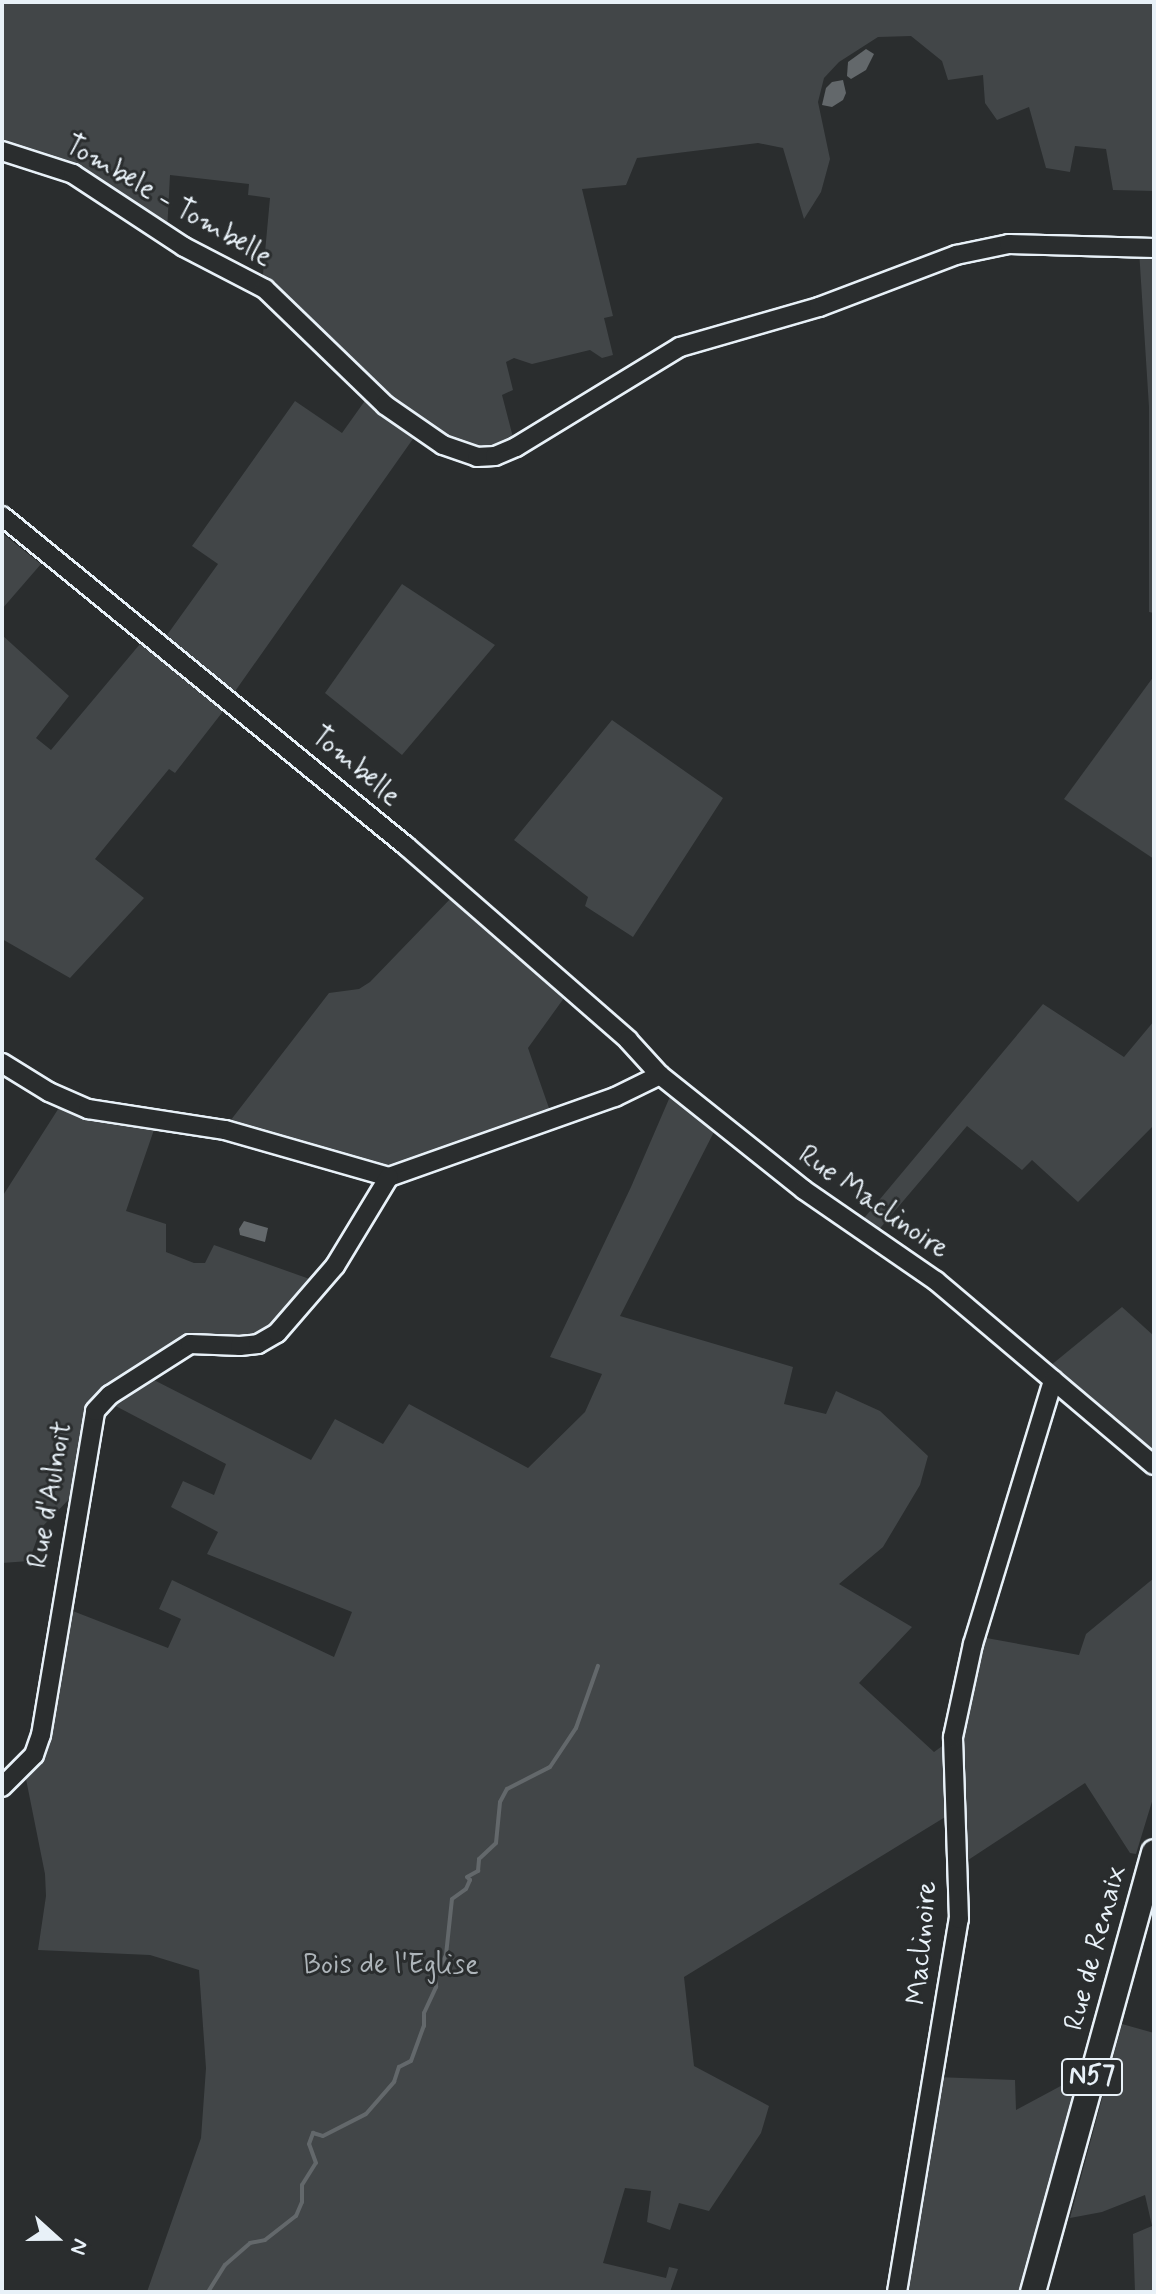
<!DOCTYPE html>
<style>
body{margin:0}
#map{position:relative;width:1156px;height:2294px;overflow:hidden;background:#2a2d2e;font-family:Mynerve,sans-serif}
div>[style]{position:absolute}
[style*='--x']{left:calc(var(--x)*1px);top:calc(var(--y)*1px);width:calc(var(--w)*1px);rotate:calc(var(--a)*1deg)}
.green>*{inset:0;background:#424648}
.water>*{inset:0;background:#63686b}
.stream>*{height:4px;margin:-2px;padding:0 2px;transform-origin:2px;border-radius:2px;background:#63686b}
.roads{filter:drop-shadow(2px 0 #e8f1f8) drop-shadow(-2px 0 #e8f1f8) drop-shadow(0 2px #e8f1f8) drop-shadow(0 -2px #e8f1f8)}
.minor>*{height:18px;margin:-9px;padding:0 9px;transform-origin:9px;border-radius:9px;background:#2a2d2e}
.major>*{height:24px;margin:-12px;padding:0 12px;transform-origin:12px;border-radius:12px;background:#2a2d2e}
span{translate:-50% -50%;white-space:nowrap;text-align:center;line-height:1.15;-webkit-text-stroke:6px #2a2d2e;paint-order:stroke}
.shield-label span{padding:2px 6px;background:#2a2d2e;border:2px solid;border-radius:6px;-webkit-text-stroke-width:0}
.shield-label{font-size:26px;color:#e8f1f8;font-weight:700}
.street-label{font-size:28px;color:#e8f1f8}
.park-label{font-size:28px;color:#aeb5ba}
.frame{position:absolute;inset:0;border:4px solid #e8f1f8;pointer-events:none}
.north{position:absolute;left:16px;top:2198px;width:80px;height:80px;-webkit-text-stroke:6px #2a2d2e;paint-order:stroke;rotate:111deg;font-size:22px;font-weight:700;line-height:32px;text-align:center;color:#e8f1f8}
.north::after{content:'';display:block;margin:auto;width:28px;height:36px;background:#e8f1f8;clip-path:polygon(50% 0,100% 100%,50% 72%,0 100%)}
</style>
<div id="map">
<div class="green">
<div style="clip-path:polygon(2px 2px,1154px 2px,1154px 191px,1113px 190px,1106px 149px,1075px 146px,1070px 172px,1046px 168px,1029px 107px,997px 120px,985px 103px,983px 75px,948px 80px,942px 61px,911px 36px,878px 37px,839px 62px,824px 78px,818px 102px,830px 159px,821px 192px,804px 219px,783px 148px,758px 143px,637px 158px,626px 185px,582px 189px,613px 316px,604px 318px,613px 355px,602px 358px,590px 350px,532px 364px,514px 358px,506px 362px,513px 390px,502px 395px,515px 445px,484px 455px,411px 422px,262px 285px,270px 198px,248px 195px,249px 184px,170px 175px,167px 232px,2px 147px)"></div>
<div style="clip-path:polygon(1139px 250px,1154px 251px,1154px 613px,1149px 612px,1149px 407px)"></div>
<div style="clip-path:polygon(369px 395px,415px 436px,231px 697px,162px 642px,218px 564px,192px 546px,295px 401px,342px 433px)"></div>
<div style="clip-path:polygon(2px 533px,41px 564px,2px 609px)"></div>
<div style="clip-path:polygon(402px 584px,495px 645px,402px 755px,325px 693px)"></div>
<div style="clip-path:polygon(2px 635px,69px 696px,36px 738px,51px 750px,145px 638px,156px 646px,152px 652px,222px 708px,228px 705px,175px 773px,169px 769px,95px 859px,144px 898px,70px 978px,2px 939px)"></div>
<div style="clip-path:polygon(1154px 676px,1154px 859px,1064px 799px)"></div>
<div style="clip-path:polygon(612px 720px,723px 798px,633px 937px,585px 906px,588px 897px,514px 840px)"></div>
<div style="clip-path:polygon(453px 896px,564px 998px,528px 1048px,550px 1111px,411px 1163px,388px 1167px,227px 1125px,329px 993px,359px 989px,370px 982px)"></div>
<div style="clip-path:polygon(1043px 1004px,1124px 1057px,1154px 1021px,1154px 1125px,1078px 1202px,1032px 1160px,1022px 1170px,967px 1126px,876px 1233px,860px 1223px)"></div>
<div style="clip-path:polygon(672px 1092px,717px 1126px,620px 1316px,793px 1367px,784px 1404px,826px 1414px,836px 1391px,880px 1411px,928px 1456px,920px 1485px,883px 1547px,839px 1584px,912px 1627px,859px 1683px,934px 1752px,952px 1739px,955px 1811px,684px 1977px,694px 2066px,769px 2106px,761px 2133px,709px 2211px,679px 2203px,670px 2230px,647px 2222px,651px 2191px,625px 2188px,603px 2263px,666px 2278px,669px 2267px,678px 2269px,670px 2292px,147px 2292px,201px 2138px,206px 2068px,199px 1970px,150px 1955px,38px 1950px,46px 1896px,45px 1874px,24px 1769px,65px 1608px,168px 1648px,181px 1619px,159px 1609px,172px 1580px,334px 1657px,352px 1612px,207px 1554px,218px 1532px,171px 1507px,183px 1481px,214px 1495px,226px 1464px,108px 1402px,148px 1377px,311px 1460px,335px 1419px,383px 1444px,409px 1404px,528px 1468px,585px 1412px,602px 1374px,550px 1357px,631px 1187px)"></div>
<div style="clip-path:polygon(62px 1103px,157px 1121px,126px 1211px,166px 1224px,166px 1252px,194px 1263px,205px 1263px,214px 1245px,318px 1282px,259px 1338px,183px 1340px,117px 1381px,92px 1402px,78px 1490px,41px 1528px,29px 1561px,2px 1563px,2px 1197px)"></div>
<div style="clip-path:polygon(1122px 1307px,1154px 1336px,1154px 1450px,1050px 1366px)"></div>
<div style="clip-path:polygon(1154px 1578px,1154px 1795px,1136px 1854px,1130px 1853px,1085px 1783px,959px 1866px,957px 1741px,981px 1637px,1079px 1655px,1086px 1634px)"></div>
<div style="clip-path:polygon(1122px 2024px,1154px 2033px,1154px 2292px,1135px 2292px,1133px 2234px,1152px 2226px,1145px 2195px,1102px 2212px,1070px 2218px)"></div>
<div style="clip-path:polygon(1083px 2074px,1024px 2292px,899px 2292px,936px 2077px,1015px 2080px,1016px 2110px)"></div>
</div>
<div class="water">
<div style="clip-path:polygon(866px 49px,874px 54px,866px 70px,851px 79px,847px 76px,848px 62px)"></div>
<div style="clip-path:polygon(843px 80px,846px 93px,843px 100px,832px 107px,822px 105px,826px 88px,832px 82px)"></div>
<div style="clip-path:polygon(244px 1221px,268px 1228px,265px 1242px,240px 1235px,239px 1229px)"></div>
</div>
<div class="stream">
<div style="--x:208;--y:2292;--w:32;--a:-58"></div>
<div style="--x:225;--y:2265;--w:33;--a:-41"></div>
<div style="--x:250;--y:2243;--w:15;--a:-11"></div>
<div style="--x:265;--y:2240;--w:39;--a:-38"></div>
<div style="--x:296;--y:2216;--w:15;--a:-67"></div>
<div style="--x:302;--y:2202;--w:17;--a:-90"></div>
<div style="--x:302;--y:2185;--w:26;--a:-58"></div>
<div style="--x:316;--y:2163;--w:20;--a:-110"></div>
<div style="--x:309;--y:2144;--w:12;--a:-70"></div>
<div style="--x:313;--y:2133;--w:10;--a:17"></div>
<div style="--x:323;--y:2136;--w:48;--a:-27.1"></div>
<div style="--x:366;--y:2114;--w:43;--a:-48.8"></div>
<div style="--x:394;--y:2082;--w:16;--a:-72"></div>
<div style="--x:399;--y:2067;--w:13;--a:-27"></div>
<div style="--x:411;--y:2061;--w:37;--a:-70"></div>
<div style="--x:424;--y:2026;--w:13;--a:-90"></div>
<div style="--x:424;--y:2013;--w:29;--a:-65"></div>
<div style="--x:436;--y:1987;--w:13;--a:-90"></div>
<div style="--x:436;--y:1974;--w:21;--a:-62"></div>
<div style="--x:446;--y:1955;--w:56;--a:-83.9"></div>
<div style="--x:452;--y:1899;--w:17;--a:-36"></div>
<div style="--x:466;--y:1889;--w:10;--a:-66"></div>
<div style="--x:470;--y:1880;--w:4;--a:-135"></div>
<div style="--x:467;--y:1877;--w:13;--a:-29"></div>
<div style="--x:478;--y:1871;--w:12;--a:-85"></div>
<div style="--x:479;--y:1859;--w:23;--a:-43"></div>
<div style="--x:496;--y:1843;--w:41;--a:-84.4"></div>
<div style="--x:500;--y:1802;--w:15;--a:-62"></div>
<div style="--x:507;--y:1789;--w:48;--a:-27.1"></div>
<div style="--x:550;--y:1767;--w:47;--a:-56.3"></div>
<div style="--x:576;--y:1728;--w:66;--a:-70.5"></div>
</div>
<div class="roads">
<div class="minor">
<div style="--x:2;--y:151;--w:75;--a:17.9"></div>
<div style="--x:73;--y:174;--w:133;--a:33.3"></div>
<div style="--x:184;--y:247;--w:91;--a:27.4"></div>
<div style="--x:265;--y:289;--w:167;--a:44"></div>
<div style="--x:385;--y:405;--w:70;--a:34.6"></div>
<div style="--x:443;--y:445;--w:36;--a:19"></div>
<div style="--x:477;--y:457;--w:18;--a:-3"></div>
<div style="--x:495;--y:456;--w:23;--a:-23"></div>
<div style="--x:516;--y:447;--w:192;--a:-31.4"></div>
<div style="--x:680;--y:347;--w:145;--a:-16.1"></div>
<div style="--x:819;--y:307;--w:147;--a:-20.8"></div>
<div style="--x:956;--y:255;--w:54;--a:-11.7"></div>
<div style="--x:1009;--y:244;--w:145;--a:1.6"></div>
<div style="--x:2;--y:516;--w:522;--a:39.24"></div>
<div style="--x:406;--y:846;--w:295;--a:41.1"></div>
<div style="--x:628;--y:1040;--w:47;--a:47.6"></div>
<div style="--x:660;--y:1075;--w:184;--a:38.6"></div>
<div style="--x:804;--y:1190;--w:160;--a:34.6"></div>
<div style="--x:936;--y:1281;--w:285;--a:40.2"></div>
<div style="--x:2;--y:1063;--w:55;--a:31.7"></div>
<div style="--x:49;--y:1092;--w:43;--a:23.6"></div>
<div style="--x:88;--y:1109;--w:139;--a:8.7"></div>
<div style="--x:225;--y:1130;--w:171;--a:16"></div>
<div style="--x:389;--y:1177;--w:240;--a:-19.5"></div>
<div style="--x:615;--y:1097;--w:50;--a:-26.1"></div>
<div style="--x:2;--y:1787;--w:45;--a:-45"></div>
<div style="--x:34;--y:1755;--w:21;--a:-71"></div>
<div style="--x:41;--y:1735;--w:328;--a:-80.5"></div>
<div style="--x:95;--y:1411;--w:22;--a:-47"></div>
<div style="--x:110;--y:1395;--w:95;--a:-32.5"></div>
<div style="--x:190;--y:1344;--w:50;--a:2.3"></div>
<div style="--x:240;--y:1346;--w:18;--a:-6"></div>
<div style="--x:258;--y:1344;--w:22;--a:-30"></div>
<div style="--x:277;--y:1333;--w:89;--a:-49.1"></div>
<div style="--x:335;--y:1266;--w:104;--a:-58.8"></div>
<div style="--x:897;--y:2292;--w:378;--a:-80.6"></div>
<div style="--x:959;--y:1919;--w:182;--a:-91.9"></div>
<div style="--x:953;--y:1737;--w:95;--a:-77.9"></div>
<div style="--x:973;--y:1644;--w:276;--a:-73.1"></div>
</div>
<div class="major">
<div style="--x:1033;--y:2292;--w:456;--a:-74.6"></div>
</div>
</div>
<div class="shield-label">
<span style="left:1092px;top:2077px">N57</span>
</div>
<div class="street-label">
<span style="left:168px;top:202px;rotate:30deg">Tombele - Tombelle</span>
<span style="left:355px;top:767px;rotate:40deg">Tombelle</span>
<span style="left:873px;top:1203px;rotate:35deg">Rue Maclinoire</span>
<span style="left:51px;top:1495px;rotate:-80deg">Rue d'Aulnoit</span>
<span style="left:923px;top:1943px;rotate:-85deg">Maclinoire</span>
<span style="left:1096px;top:1948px;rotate:-75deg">Rue de Renaix</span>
</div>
<div class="park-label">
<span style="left:391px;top:1966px">Bois de l'Eglise</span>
</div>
<div class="frame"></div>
<div class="north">N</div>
</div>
